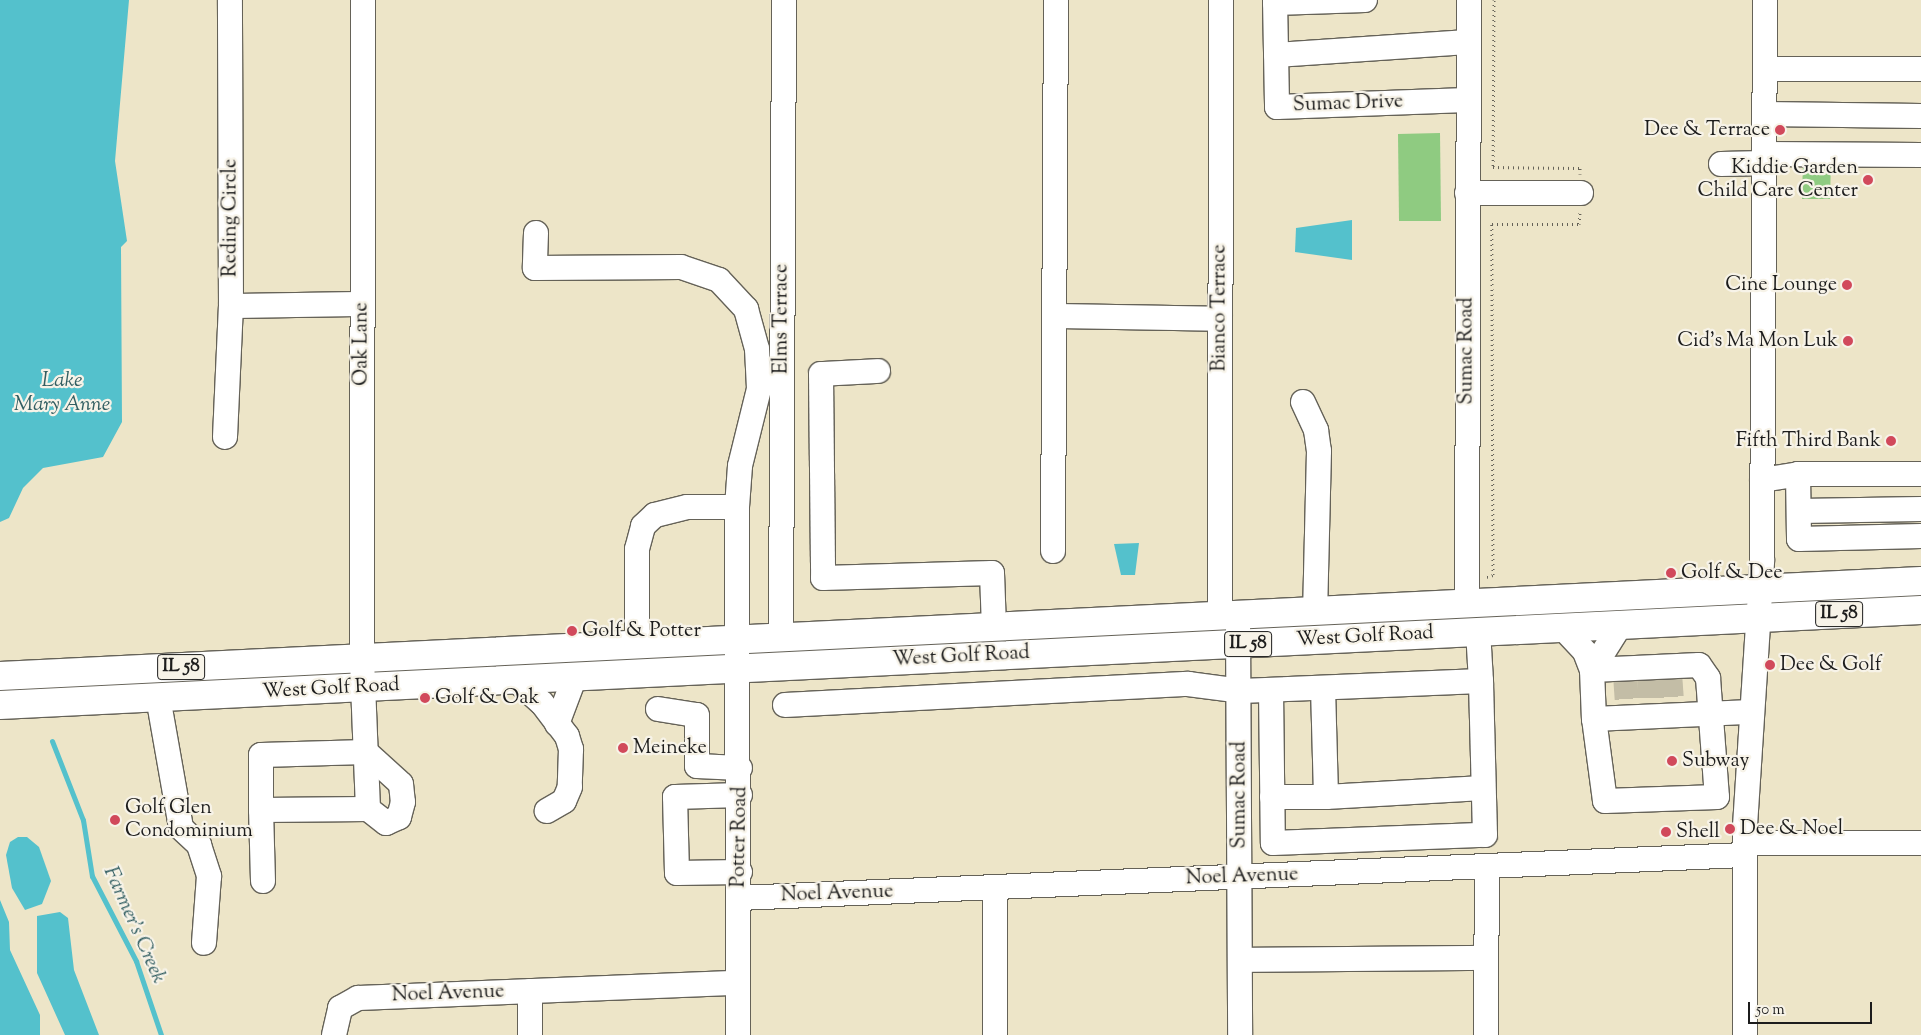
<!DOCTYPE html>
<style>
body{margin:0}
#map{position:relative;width:1921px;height:1035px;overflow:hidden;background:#ede5c8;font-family:"Sorts Mill Goudy",serif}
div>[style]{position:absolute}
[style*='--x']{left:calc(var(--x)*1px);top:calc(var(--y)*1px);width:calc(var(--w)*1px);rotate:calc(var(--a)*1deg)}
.green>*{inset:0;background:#8fcb81}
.water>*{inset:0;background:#54c1cc}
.stream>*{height:5px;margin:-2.5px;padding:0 2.5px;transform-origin:2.5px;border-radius:2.5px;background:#54c1cc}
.minor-tunnel>*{height:24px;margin-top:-12px;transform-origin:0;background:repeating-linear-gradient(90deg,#c3bda6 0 24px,transparent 0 36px)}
.path>*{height:3px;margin-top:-1.5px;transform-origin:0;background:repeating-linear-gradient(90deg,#656258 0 1px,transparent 0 5px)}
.roads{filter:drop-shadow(1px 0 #656258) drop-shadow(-1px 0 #656258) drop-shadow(0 1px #656258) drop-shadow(0 -1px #656258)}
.minor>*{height:24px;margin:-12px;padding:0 12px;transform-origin:12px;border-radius:12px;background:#fff}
.major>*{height:28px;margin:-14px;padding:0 14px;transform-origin:14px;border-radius:14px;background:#fff}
.dots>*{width:14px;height:14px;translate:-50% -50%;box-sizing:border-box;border:2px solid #f7f3e8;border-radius:50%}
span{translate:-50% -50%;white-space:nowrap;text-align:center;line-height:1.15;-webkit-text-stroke:4.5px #f7f3e8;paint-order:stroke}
.shield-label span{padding:1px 4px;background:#f7f3e8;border:1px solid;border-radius:4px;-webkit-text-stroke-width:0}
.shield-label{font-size:19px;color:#1c1c1c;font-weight:700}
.street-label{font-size:20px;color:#1c1c1c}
.poi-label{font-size:20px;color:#1c1c1c}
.right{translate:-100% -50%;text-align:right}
.left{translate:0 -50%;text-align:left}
.water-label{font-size:21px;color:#325e62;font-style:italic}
.scale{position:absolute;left:1748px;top:1002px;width:124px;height:22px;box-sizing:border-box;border:2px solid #1c1c1c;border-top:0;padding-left:6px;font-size:15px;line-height:18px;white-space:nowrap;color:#1c1c1c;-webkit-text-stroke:4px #f7f3e8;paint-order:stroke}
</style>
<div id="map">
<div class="green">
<div style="clip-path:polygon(1440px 133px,1441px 221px,1399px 221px,1398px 134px)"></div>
<div style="clip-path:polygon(1803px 159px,1831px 160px,1830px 199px,1802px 199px)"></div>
</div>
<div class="water">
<div style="clip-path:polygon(0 0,129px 0,115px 161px,127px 241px,121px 247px,122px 422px,103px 457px,43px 468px,23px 488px,9px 518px,0 522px)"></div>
<div style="clip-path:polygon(1352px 220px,1352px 260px,1295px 252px,1296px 228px)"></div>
<div style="clip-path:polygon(1139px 543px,1135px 575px,1121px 575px,1114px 544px)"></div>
<div style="clip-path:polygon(18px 837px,27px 837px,39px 847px,51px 881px,42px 904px,25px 910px,12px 888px,6px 855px,10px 842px)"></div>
<div style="clip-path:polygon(0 900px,9px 922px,10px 950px,40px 1015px,40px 1035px,0 1035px)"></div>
<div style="clip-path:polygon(60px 912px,68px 918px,74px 970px,99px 1035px,65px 1035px,37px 973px,37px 916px)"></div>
</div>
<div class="stream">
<div style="--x:52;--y:741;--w:85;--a:68.6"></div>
<div style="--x:83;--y:820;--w:57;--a:80.9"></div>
<div style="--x:92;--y:876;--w:96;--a:62.6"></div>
<div style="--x:136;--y:961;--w:78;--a:71.3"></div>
</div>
<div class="minor-tunnel">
<div style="--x:1670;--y:673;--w:30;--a:86"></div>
<div style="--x:1649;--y:674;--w:30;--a:88"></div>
<div style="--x:1625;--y:675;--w:30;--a:86"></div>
</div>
<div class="path">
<div style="--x:1494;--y:0;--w:167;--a:90.3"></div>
<div style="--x:1493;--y:167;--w:87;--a:0.7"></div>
<div style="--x:1580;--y:168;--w:6;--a:90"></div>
<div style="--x:1487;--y:577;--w:6;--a:-18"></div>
<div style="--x:1493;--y:575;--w:351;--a:-90.2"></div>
<div style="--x:1492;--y:224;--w:87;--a:0"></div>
<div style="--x:1579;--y:224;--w:12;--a:-85"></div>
</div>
<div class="roads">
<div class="minor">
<div style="--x:1275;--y:0;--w:107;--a:88.9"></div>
<div style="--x:1277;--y:107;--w:190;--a:-2.1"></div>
<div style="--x:1275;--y:3;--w:90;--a:-1.9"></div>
<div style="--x:1276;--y:55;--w:192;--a:-3.9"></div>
<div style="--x:1765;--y:69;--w:156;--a:0"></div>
<div style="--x:1764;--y:114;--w:157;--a:0.7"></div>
<div style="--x:1764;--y:154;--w:157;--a:0.4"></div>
<div style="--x:1721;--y:164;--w:43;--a:-1.3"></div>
<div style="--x:1467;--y:193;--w:114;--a:0"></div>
<div style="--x:536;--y:233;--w:35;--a:92"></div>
<div style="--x:535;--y:268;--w:146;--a:-0.4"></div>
<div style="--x:681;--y:267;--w:40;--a:18.9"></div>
<div style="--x:719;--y:280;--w:40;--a:47"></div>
<div style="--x:746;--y:309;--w:41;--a:74.6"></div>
<div style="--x:757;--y:349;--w:40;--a:87.1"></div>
<div style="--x:759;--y:389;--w:79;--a:103.9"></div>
<div style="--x:740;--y:466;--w:41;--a:94.2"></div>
<div style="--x:737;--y:507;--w:528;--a:89.89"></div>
<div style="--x:231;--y:306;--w:130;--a:-0.9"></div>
<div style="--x:1055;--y:316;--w:165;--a:1"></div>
<div style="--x:878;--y:371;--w:57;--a:177"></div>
<div style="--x:821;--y:374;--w:204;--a:89.4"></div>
<div style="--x:823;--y:578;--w:169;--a:-1.7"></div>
<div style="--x:992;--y:573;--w:54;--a:87.9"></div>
<div style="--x:1303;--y:402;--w:31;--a:65"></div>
<div style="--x:1316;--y:430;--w:21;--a:82"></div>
<div style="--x:1319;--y:451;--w:160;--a:91.4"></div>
<div style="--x:225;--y:437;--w:131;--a:-87.4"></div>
<div style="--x:231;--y:306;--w:306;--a:-90.2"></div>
<div style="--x:1798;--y:474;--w:65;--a:89.1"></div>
<div style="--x:1799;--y:539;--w:122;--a:-1.4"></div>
<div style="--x:1762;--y:480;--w:36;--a:-9"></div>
<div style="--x:1798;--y:474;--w:123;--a:0"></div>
<div style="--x:1799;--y:511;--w:122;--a:-0.9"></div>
<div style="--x:1053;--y:551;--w:551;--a:-89.69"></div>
<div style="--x:1467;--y:603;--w:603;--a:-89.81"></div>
<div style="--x:1220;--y:615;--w:615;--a:-89.91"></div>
<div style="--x:1238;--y:624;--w:411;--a:89.7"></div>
<div style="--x:1562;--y:627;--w:34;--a:47"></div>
<div style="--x:1585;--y:652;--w:19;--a:69"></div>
<div style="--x:1592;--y:670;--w:49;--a:87.7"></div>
<div style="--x:1594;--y:719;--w:157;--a:-2.6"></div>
<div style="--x:781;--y:637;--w:637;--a:-89.73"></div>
<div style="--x:637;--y:645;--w:96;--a:-90"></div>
<div style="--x:637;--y:549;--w:24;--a:-75"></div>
<div style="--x:643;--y:526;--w:16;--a:-43"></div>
<div style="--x:655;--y:515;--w:33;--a:-14"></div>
<div style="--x:687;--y:507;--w:50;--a:0"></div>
<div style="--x:1592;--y:670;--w:107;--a:-2.7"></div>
<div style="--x:1699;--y:665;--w:16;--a:55"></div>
<div style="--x:1708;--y:678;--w:119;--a:85.7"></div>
<div style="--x:1717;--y:797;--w:112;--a:178"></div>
<div style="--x:1605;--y:801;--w:83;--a:-97.6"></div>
<div style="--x:1592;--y:670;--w:54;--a:-57.8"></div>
<div style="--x:515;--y:679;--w:36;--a:42"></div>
<div style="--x:542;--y:703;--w:41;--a:52.9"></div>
<div style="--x:567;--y:736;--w:14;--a:73"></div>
<div style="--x:571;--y:749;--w:38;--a:92"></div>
<div style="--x:570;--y:787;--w:15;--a:113"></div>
<div style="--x:564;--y:801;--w:20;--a:150"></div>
<div style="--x:1323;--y:688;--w:109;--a:88.4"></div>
<div style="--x:1326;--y:797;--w:157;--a:-3.3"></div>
<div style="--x:1271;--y:690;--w:153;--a:89.3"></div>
<div style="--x:1273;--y:843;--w:212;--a:-2.2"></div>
<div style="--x:1485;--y:835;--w:154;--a:-91.5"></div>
<div style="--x:158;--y:697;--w:133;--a:80"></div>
<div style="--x:181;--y:828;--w:25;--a:43"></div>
<div style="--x:199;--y:845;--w:33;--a:72"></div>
<div style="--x:209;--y:876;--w:67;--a:94.3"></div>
<div style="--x:785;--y:705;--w:404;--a:-3"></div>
<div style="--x:1188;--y:684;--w:53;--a:7.5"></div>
<div style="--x:1241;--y:691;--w:240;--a:-2.4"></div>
<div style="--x:1481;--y:681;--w:50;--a:-93.4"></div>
<div style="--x:658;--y:709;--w:39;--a:9"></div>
<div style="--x:697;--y:715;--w:51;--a:90"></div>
<div style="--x:697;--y:766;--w:43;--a:2.7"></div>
<div style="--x:557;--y:724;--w:51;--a:-69.4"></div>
<div style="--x:1272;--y:797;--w:54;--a:0"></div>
<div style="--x:261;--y:810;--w:55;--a:-90"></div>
<div style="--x:261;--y:755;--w:105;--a:-1.6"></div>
<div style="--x:366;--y:752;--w:47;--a:42.4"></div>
<div style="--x:401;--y:784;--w:18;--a:84"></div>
<div style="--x:403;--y:802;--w:16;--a:105"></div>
<div style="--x:399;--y:817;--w:14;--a:155"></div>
<div style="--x:386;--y:823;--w:23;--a:-142"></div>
<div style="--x:1745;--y:843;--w:176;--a:0"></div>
<div style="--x:740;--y:872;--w:63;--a:179.1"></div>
<div style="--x:677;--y:873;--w:76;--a:-91.5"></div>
<div style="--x:675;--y:797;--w:65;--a:-1.8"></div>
<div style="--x:263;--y:881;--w:71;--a:-91.6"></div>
<div style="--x:261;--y:810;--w:107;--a:-0.5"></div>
<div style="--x:368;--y:809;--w:151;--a:-92.3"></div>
<div style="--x:362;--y:658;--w:658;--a:-89.91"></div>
<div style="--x:995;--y:887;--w:148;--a:90"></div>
<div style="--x:739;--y:898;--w:1007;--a:-2.45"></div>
<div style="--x:1240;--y:960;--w:246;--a:-0.5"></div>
<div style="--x:334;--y:1035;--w:28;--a:-77"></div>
<div style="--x:340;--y:1008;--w:21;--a:-29"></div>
<div style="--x:358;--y:998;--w:380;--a:-2.3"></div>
<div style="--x:530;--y:1035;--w:44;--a:-90"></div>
<div style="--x:1486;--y:1035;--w:169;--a:-89.7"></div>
<div style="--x:1745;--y:1035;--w:209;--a:-90"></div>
<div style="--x:1745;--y:826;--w:267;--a:-86.3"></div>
<div style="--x:1762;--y:560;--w:560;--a:-89.69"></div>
</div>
<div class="major">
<div style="--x:0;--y:676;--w:1923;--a:-2.83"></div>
<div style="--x:0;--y:705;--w:1923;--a:-2.83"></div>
</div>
</div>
<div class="dots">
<div style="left:1780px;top:130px;background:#d1495b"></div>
<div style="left:1868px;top:180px;background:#d1495b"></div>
<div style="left:1847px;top:285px;background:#d1495b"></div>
<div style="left:1848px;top:341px;background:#d1495b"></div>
<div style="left:1891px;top:441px;background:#d1495b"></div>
<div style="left:1671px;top:573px;background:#d1495b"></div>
<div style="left:572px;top:631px;background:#d1495b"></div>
<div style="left:1770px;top:665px;background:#d1495b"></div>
<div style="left:425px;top:698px;background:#d1495b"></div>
<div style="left:623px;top:748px;background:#d1495b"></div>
<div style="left:1672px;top:761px;background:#d1495b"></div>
<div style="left:115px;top:820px;background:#d1495b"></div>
<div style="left:1730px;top:829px;background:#d1495b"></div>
<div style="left:1666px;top:832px;background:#d1495b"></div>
</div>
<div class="shield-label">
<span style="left:1839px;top:614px">IL 58</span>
<span style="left:1248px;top:644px">IL 58</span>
<span style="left:181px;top:667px">IL 58</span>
</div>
<div class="street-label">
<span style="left:1348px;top:104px;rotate:-2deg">Sumac Drive</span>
<span style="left:231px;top:218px;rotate:-90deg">Reding Circle</span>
<span style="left:1220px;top:308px;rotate:-90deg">Bianco Terrace</span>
<span style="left:782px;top:319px;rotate:-90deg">Elms Terrace</span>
<span style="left:362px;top:344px;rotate:-90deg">Oak Lane</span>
<span style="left:1467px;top:351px;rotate:-90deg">Sumac Road</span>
<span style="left:1365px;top:637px;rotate:-3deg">West Golf Road</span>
<span style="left:961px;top:657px;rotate:-3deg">West Golf Road</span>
<span style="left:331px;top:689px;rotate:-3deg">West Golf Road</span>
<span style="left:1240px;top:795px;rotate:-90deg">Sumac Road</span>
<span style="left:740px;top:837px;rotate:-89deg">Potter Road</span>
<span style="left:1242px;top:877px;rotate:-2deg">Noel Avenue</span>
<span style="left:837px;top:894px;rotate:-2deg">Noel Avenue</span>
<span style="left:448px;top:994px;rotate:-2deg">Noel Avenue</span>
</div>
<div class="poi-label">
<span class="right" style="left:1770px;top:130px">Dee &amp; Terrace</span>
<span class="right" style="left:1858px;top:180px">Kiddie Garden<br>Child Care Center</span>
<span class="right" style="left:1837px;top:285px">Cine Lounge</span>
<span class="right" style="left:1838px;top:341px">Cid's Ma Mon Luk</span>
<span class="right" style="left:1881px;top:441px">Fifth Third Bank</span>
<span class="left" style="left:1681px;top:573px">Golf &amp; Dee</span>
<span class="left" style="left:582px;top:631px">Golf &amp; Potter</span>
<span class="left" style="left:1780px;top:665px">Dee &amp; Golf</span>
<span class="left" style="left:435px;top:698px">Golf &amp; Oak</span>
<span class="left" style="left:633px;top:748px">Meineke</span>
<span class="left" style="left:1682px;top:761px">Subway</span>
<span class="left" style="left:125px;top:820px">Golf Glen<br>Condominium</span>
<span class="left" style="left:1740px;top:829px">Dee &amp; Noel</span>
<span class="left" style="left:1676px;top:832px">Shell</span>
</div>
<div class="water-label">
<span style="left:62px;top:393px">Lake<br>Mary Anne</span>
<span style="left:134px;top:925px;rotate:66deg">Farmer's Creek</span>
</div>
<div class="scale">50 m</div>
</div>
